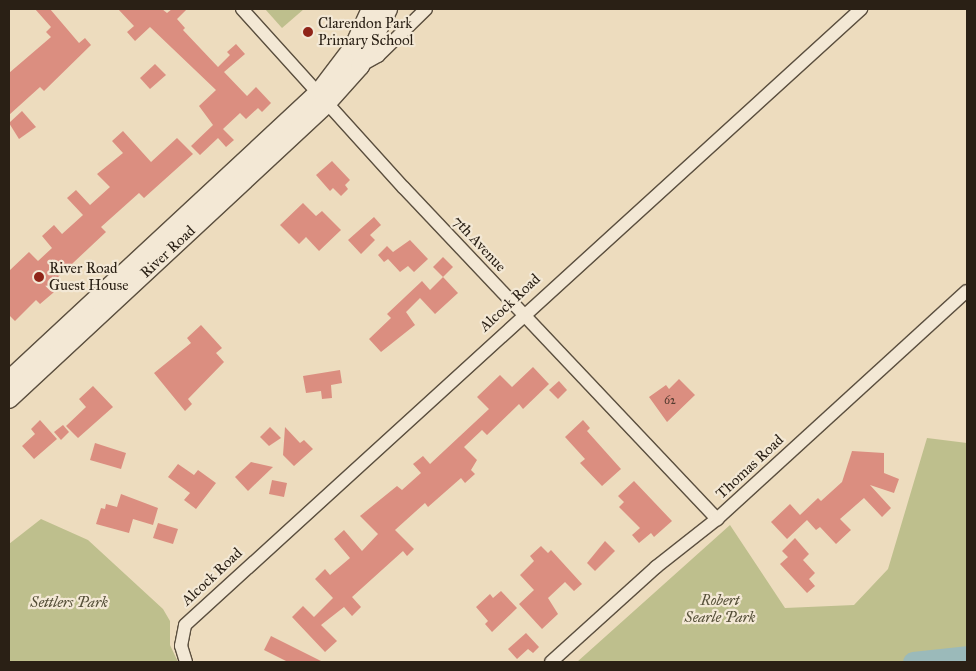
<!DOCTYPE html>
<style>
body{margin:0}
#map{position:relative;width:976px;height:671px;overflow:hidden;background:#eddcbe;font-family:"IM FELL Great Primer",serif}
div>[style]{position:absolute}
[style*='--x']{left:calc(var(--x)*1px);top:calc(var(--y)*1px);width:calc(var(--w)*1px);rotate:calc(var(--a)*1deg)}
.green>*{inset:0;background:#bebf8d}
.river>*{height:21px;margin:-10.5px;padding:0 10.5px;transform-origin:10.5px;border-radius:10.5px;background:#9bbaba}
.building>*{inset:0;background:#db8e80}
.roads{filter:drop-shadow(1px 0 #5b4f3f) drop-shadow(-1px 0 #5b4f3f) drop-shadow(0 1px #5b4f3f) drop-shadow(0 -1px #5b4f3f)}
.minor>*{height:12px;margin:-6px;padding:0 6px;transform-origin:6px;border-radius:6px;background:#f3e8d5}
.secondary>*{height:18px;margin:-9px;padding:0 9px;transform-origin:9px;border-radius:9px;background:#f3e8d5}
.dots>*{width:14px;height:14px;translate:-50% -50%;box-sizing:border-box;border:2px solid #f3e8d5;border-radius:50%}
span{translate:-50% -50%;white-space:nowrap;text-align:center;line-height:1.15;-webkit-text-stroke:4.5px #f3e8d5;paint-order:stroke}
.number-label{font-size:12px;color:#563c30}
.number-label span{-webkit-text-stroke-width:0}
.poi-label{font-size:15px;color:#2a2015}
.left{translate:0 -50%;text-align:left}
.street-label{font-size:15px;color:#2a2015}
.park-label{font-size:15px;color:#565039;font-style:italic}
.frame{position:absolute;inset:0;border:10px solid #2a2015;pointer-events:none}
</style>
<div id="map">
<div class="green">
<div style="clip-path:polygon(265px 9px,304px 9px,282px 28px)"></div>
<div style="clip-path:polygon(927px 438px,967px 443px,967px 662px,577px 662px,730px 525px,785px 608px,854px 605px,888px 569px)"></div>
<div style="clip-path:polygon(41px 519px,88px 540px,163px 609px,170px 621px,170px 645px,178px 662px,9px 662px,9px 544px)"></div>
</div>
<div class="river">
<div style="--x:913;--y:662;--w:54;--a:-6.3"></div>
</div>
<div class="building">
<div style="clip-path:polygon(35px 9px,50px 9px,79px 43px,85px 38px,91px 45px,44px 91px,40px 87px,9px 115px,9px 73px,51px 37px,46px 32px,51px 27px)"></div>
<div style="clip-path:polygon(118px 9px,162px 9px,167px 13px,172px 9px,187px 9px,177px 19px,185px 28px,183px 30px,218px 67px,230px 55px,227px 52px,236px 44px,245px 54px,224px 72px,247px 96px,256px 87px,271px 103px,262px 112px,258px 108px,246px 119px,240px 113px,223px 129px,234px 140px,226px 147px,218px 138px,200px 155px,191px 146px,213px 125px,199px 106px,216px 90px,150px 27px,135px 41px,127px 32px,134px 26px)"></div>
<div style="clip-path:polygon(155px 64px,166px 75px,150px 89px,140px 78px)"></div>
<div style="clip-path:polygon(22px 111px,36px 127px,19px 139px,9px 123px)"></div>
<div style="clip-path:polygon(123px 131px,151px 162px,177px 138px,193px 154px,144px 198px,139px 193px,101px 227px,106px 232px,57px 278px,61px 282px,58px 285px,60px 287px,40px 304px,36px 300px,15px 321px,9px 315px,9px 271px,29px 252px,38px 261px,52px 248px,42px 236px,54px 225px,62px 234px,83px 215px,67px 198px,76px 190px,90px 205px,110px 187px,97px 174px,123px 153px,112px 141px)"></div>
<div style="clip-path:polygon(332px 161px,350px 180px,345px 185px,348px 189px,341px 196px,333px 188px,330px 191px,316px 175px)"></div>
<div style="clip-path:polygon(303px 203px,316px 216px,322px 211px,341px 230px,319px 251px,306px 237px,299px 244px,280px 225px)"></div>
<div style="clip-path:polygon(374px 217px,381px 225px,370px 235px,375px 240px,361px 254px,348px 240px)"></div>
<div style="clip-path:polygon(410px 240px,428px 259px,414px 272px,408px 266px,400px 272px,388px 259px,384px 262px,378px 255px,387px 246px,393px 252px)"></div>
<div style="clip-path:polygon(443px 257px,453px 267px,443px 277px,433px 267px)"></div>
<div style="clip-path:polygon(443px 277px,458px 293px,435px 314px,420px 298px,406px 312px,415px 325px,381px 352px,369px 339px,391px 318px,387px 314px,422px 281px,430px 290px)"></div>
<div style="clip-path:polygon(201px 325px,222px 348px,216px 353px,224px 362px,188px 399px,192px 404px,185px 411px,154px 373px,191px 343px,187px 338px)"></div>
<div style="clip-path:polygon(533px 367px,549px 384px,523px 409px,519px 404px,487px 435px,482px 430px,464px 447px,477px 460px,471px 470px,475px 474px,465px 483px,461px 478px,428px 507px,425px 503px,395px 530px,414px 549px,407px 556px,403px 551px,352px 597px,361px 607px,352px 616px,344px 607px,321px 625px,337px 641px,325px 652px,292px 617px,303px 606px,314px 617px,333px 598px,315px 579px,325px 569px,330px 575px,350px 558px,334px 539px,344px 530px,362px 551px,378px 534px,360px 516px,397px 486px,402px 490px,421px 473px,413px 464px,423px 456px,430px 464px,489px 409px,477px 397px,500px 375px,512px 387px)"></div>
<div style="clip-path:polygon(340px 370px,342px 383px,331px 385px,332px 398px,322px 399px,321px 391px,306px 393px,303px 376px)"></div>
<div style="clip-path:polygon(679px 379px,695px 395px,667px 422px,649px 397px,666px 385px,669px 389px)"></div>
<div style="clip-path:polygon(559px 381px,567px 390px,558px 399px,549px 390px)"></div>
<div style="clip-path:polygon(93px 386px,113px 407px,78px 438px,66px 426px,86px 407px,79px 399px)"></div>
<div style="clip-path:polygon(40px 420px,57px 439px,34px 459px,22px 446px,35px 434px,31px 429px)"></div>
<div style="clip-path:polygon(583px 420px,590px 428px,587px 431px,621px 469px,602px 486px,580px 463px,585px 459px,565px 437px)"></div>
<div style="clip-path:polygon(63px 425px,69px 432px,61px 440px,54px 432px)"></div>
<div style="clip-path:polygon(270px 427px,281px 438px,269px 446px,260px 437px)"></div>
<div style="clip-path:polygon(285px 427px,300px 443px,304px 440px,313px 449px,294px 466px,283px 455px)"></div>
<div style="clip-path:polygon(95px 443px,126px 453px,121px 469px,90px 460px)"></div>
<div style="clip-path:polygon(852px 451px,884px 453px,884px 473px,899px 479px,894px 493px,870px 485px,891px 508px,882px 517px,864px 498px,840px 519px,851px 530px,836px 544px,820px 527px,816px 530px,807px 520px,787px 539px,771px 522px,790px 504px,800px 515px,818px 498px,821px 501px,842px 482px)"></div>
<div style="clip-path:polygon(251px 462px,273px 467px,248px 491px,235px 477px)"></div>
<div style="clip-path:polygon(178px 464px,194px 475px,198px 470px,216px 483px,196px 509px,184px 500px,190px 493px,168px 477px)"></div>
<div style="clip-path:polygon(272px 480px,287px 483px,284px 497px,269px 494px)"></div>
<div style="clip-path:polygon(634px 481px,672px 521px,654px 537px,651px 533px,639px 543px,632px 535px,640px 528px,619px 507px,624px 502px,618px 496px)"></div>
<div style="clip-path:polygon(121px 494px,158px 508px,153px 525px,133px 519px,129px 533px,96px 524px,101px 508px,105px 509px,106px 504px,117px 507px)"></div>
<div style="clip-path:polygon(158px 523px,178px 529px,173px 544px,153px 538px)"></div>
<div style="clip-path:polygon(795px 538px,809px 554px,803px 560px,815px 573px,809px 579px,815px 586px,807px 593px,780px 564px,788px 557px,782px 551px)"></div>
<div style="clip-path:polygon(605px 541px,615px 551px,595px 571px,587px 563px)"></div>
<div style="clip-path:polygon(541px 546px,548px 553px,551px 550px,582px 584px,574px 591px,565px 582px,548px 598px,558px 614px,542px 629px,519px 604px,534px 590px,520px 575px,534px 561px,530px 556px)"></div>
<div style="clip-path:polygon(501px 591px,517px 608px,492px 632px,485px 624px,488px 621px,476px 607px,490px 594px,493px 598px)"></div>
<div style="clip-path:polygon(526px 633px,539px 647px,533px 653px,528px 649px,517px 659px,508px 649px)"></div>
<div style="clip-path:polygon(271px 636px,323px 662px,288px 662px,264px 650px)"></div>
</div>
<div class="roads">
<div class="minor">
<div style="--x:242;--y:9;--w:241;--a:47.9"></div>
<div style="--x:404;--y:188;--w:456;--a:46.6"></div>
<div style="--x:360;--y:66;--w:21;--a:-29"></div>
<div style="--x:378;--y:56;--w:67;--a:-44.4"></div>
<div style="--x:186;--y:662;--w:17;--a:-107"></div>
<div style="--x:181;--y:646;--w:21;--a:-79"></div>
<div style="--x:185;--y:625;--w:915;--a:-42.34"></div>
<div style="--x:551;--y:662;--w:142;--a:-42.1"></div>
<div style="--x:656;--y:567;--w:78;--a:-38.2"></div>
<div style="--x:717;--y:519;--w:338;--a:-42.4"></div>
</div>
<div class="secondary">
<div style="--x:9;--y:380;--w:425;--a:-42.9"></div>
<div style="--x:320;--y:91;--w:56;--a:-52.9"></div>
<div style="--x:354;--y:46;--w:41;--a:-65.3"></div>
<div style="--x:9;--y:399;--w:433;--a:-42.9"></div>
<div style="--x:326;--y:104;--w:51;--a:-48.2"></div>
<div style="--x:360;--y:66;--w:64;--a:-63.8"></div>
</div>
</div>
<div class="dots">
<div style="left:308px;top:32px;background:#8f2418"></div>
<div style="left:39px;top:277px;background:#8f2418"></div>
</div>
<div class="number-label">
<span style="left:670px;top:401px">62</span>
</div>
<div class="poi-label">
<span class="left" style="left:318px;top:32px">Clarendon Park<br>Primary School</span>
<span class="left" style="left:49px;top:277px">River Road<br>Guest House</span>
</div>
<div class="street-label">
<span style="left:479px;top:244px;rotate:47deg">7th Avenue</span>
<span style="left:168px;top:252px;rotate:-43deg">River Road</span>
<span style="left:510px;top:303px;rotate:-43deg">Alcock Road</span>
<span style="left:750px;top:467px;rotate:-43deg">Thomas Road</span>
<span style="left:212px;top:577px;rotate:-43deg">Alcock Road</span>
</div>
<div class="park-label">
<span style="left:720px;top:609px">Robert<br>Searle Park</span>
<span style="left:69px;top:603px">Settlers Park</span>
</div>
<div class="frame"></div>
</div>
